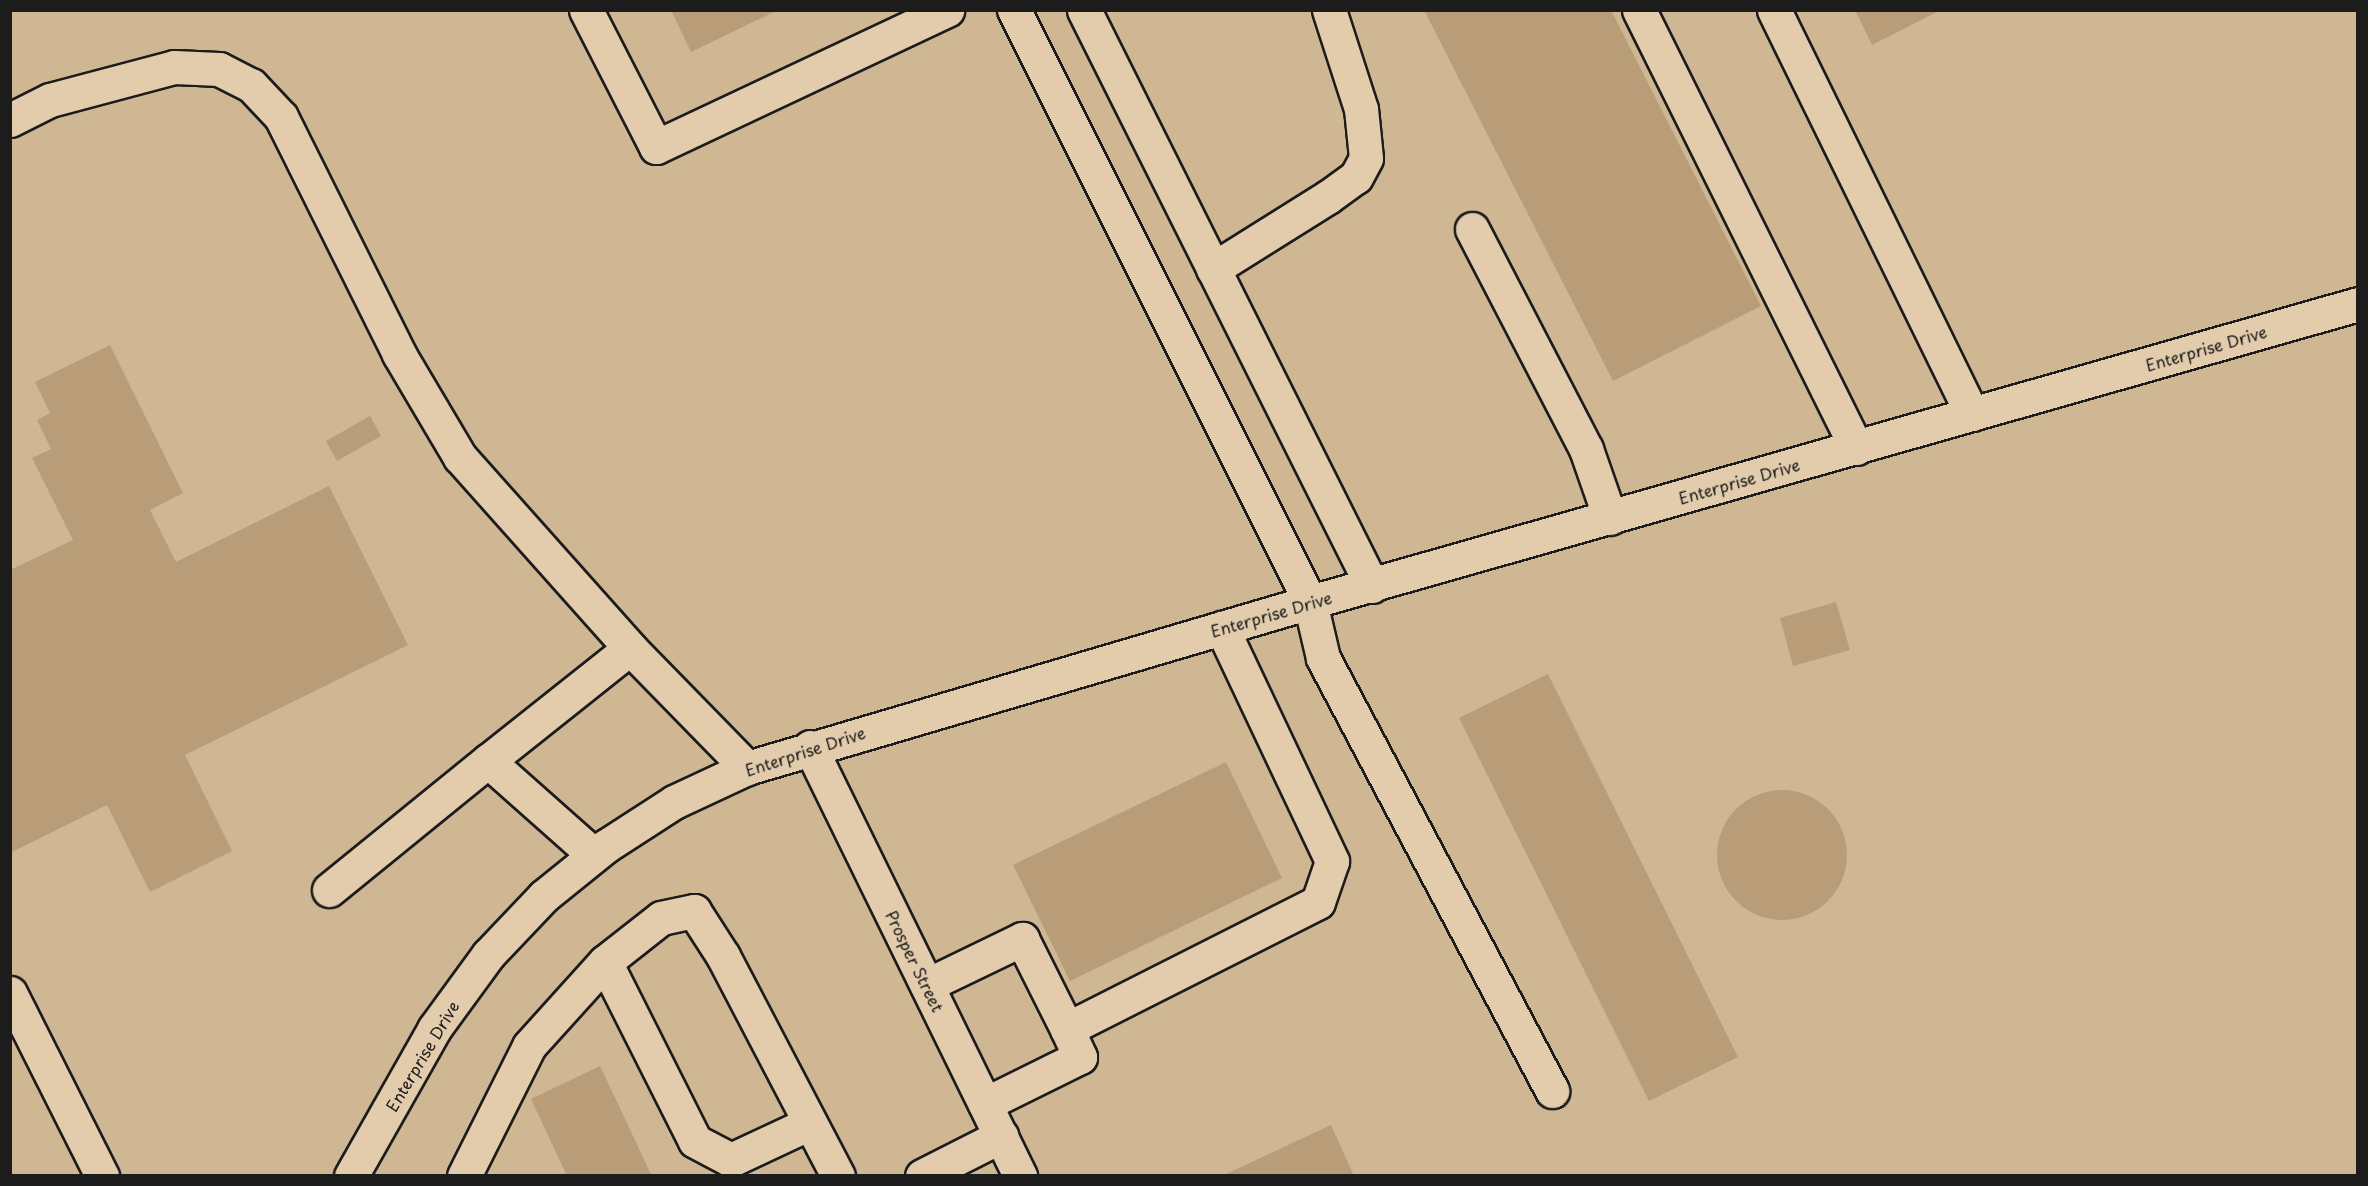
<!DOCTYPE html>
<style>
body{margin:0}
#map{position:relative;width:2368px;height:1186px;overflow:hidden;background:#e0c6a3;font-family:"Playpen Sans",sans-serif}
div>[style]{position:absolute}
[style*='--x']{left:calc(var(--x)*1px);top:calc(var(--y)*1px);width:calc(var(--w)*1px);rotate:calc(var(--a)*1deg)}
.built>*{inset:0;background:#d0b794}
.building>*{inset:0;background:#b99d79}
.round{border-radius:50%}
.roads{filter:drop-shadow(2px 0 #1c1c1c) drop-shadow(-2px 0 #1c1c1c) drop-shadow(0 2px #1c1c1c) drop-shadow(0 -2px #1c1c1c)}
.minor>*{height:33px;margin:-16.5px;padding:0 16.5px;transform-origin:16.5px;border-radius:16.5px;background:#e2ccac}
span{translate:-50% -50%;white-space:nowrap;text-align:center;line-height:1.15;-webkit-text-stroke:4.5px #e2ccac;paint-order:stroke}
.street-label{font-size:16px;color:#1c1c1c}
.frame{position:absolute;inset:0;border:12px solid #1c1c1c;pointer-events:none}
</style>
<div id="map">
<div class="built">
<div style="clip-path:polygon(11px 11px,2357px 11px,2357px 1175px,11px 1175px)"></div>
</div>
<div class="building">
<div style="clip-path:polygon(671px 10px,778px 10px,691px 52px)"></div>
<div style="clip-path:polygon(1424px 10px,1611px 10px,1761px 306px,1613px 381px)"></div>
<div style="clip-path:polygon(1855px 10px,1941px 10px,1872px 45px)"></div>
<div style="clip-path:polygon(110px 345px,183px 493px,150px 510px,176px 562px,329px 486px,408px 645px,185px 755px,232px 851px,150px 892px,107px 805px,10px 853px,10px 570px,73px 540px,32px 458px,51px 449px,37px 420px,50px 413px,35px 382px)"></div>
<div style="clip-path:polygon(370px 416px,381px 436px,337px 461px,326px 441px)"></div>
<div style="clip-path:polygon(1836px 602px,1850px 650px,1793px 666px,1780px 618px)"></div>
<div style="clip-path:polygon(1548px 674px,1738px 1057px,1649px 1101px,1459px 718px)"></div>
<div style="clip-path:polygon(1226px 762px,1282px 878px,1070px 981px,1013px 865px)"></div>
<div class="round" style="left:1717px;top:790px;width:130px;height:130px"></div>
<div style="clip-path:polygon(600px 1066px,651px 1174px,648px 1176px,567px 1176px,531px 1099px)"></div>
<div style="clip-path:polygon(1331px 1125px,1354px 1176px,1222px 1176px)"></div>
</div>
<div class="roads">
<div class="minor">
<div style="--x:586;--y:10;--w:154;--a:62.9"></div>
<div style="--x:656;--y:147;--w:322;--a:-25.2"></div>
<div style="--x:1014;--y:10;--w:662;--a:63.43"></div>
<div style="--x:1310;--y:602;--w:57;--a:76.9"></div>
<div style="--x:1323;--y:658;--w:490;--a:62.1"></div>
<div style="--x:1084;--y:10;--w:644;--a:63.43"></div>
<div style="--x:1639;--y:10;--w:489;--a:63.6"></div>
<div style="--x:1774;--y:10;--w:450;--a:63.9"></div>
<div style="--x:10;--y:120;--w:45;--a:-26.6"></div>
<div style="--x:50;--y:100;--w:128;--a:-14.9"></div>
<div style="--x:174;--y:67;--w:45;--a:2.5"></div>
<div style="--x:219;--y:69;--w:36;--a:27"></div>
<div style="--x:251;--y:85;--w:44;--a:46.8"></div>
<div style="--x:281;--y:117;--w:265;--a:63.5"></div>
<div style="--x:399;--y:354;--w:120;--a:59.4"></div>
<div style="--x:460;--y:457;--w:256;--a:48.3"></div>
<div style="--x:630;--y:648;--w:168;--a:45.7"></div>
<div style="--x:1472;--y:229;--w:248;--a:62.6"></div>
<div style="--x:1586;--y:449;--w:73;--a:70.8"></div>
<div style="--x:1213;--y:269;--w:136;--a:-32.1"></div>
<div style="--x:1328;--y:197;--w:34;--a:-36"></div>
<div style="--x:1356;--y:177;--w:21;--a:-62"></div>
<div style="--x:1366;--y:158;--w:49;--a:-95.8"></div>
<div style="--x:1361;--y:109;--w:104;--a:-107.9"></div>
<div style="--x:810;--y:747;--w:478;--a:63.9"></div>
<div style="--x:594;--y:855;--w:142;--a:-138.4"></div>
<div style="--x:488;--y:761;--w:181;--a:-38.5"></div>
<div style="--x:329;--y:890;--w:205;--a:-39.1"></div>
<div style="--x:605;--y:962;--w:200;--a:63.3"></div>
<div style="--x:695;--y:1141;--w:41;--a:27.8"></div>
<div style="--x:731;--y:1160;--w:87;--a:-25.1"></div>
<div style="--x:927;--y:985;--w:106;--a:-25.8"></div>
<div style="--x:1022;--y:939;--w:101;--a:63.4"></div>
<div style="--x:1067;--y:1029;--w:31;--a:65"></div>
<div style="--x:1080;--y:1057;--w:106;--a:153.7"></div>
<div style="--x:10;--y:993;--w:205;--a:63.3"></div>
<div style="--x:1067;--y:1029;--w:281;--a:-26.8"></div>
<div style="--x:1318;--y:902;--w:43;--a:-71.1"></div>
<div style="--x:1332;--y:861;--w:258;--a:-115.3"></div>
<div style="--x:351;--y:1176;--w:169;--a:-60.5"></div>
<div style="--x:434;--y:1029;--w:92;--a:-53.9"></div>
<div style="--x:488;--y:955;--w:81;--a:-46.5"></div>
<div style="--x:544;--y:896;--w:80;--a:-38.9"></div>
<div style="--x:606;--y:846;--w:81;--a:-32.9"></div>
<div style="--x:674;--y:802;--w:81;--a:-25"></div>
<div style="--x:747;--y:768;--w:587;--a:-16.43"></div>
<div style="--x:1310;--y:602;--w:1090;--a:-15.87"></div>
<div style="--x:464;--y:1176;--w:145;--a:-63.4"></div>
<div style="--x:529;--y:1046;--w:113;--a:-47.9"></div>
<div style="--x:605;--y:962;--w:71;--a:-38.2"></div>
<div style="--x:661;--y:918;--w:34;--a:-12"></div>
<div style="--x:694;--y:911;--w:54;--a:57.2"></div>
<div style="--x:723;--y:956;--w:248;--a:62.4"></div>
<div style="--x:922;--y:1176;--w:89;--a:-26.9"></div>
</div>
</div>
<div class="street-label">
<span style="left:2206px;top:348px;rotate:-16deg">Enterprise Drive</span>
<span style="left:1739px;top:481px;rotate:-16deg">Enterprise Drive</span>
<span style="left:1271px;top:614px;rotate:-16deg">Enterprise Drive</span>
<span style="left:805px;top:751px;rotate:-18deg">Enterprise Drive</span>
<span style="left:915px;top:961px;rotate:64deg">Prosper Street</span>
<span style="left:422px;top:1056px;rotate:-59deg">Enterprise Drive</span>
</div>
<div class="frame"></div>
</div>
